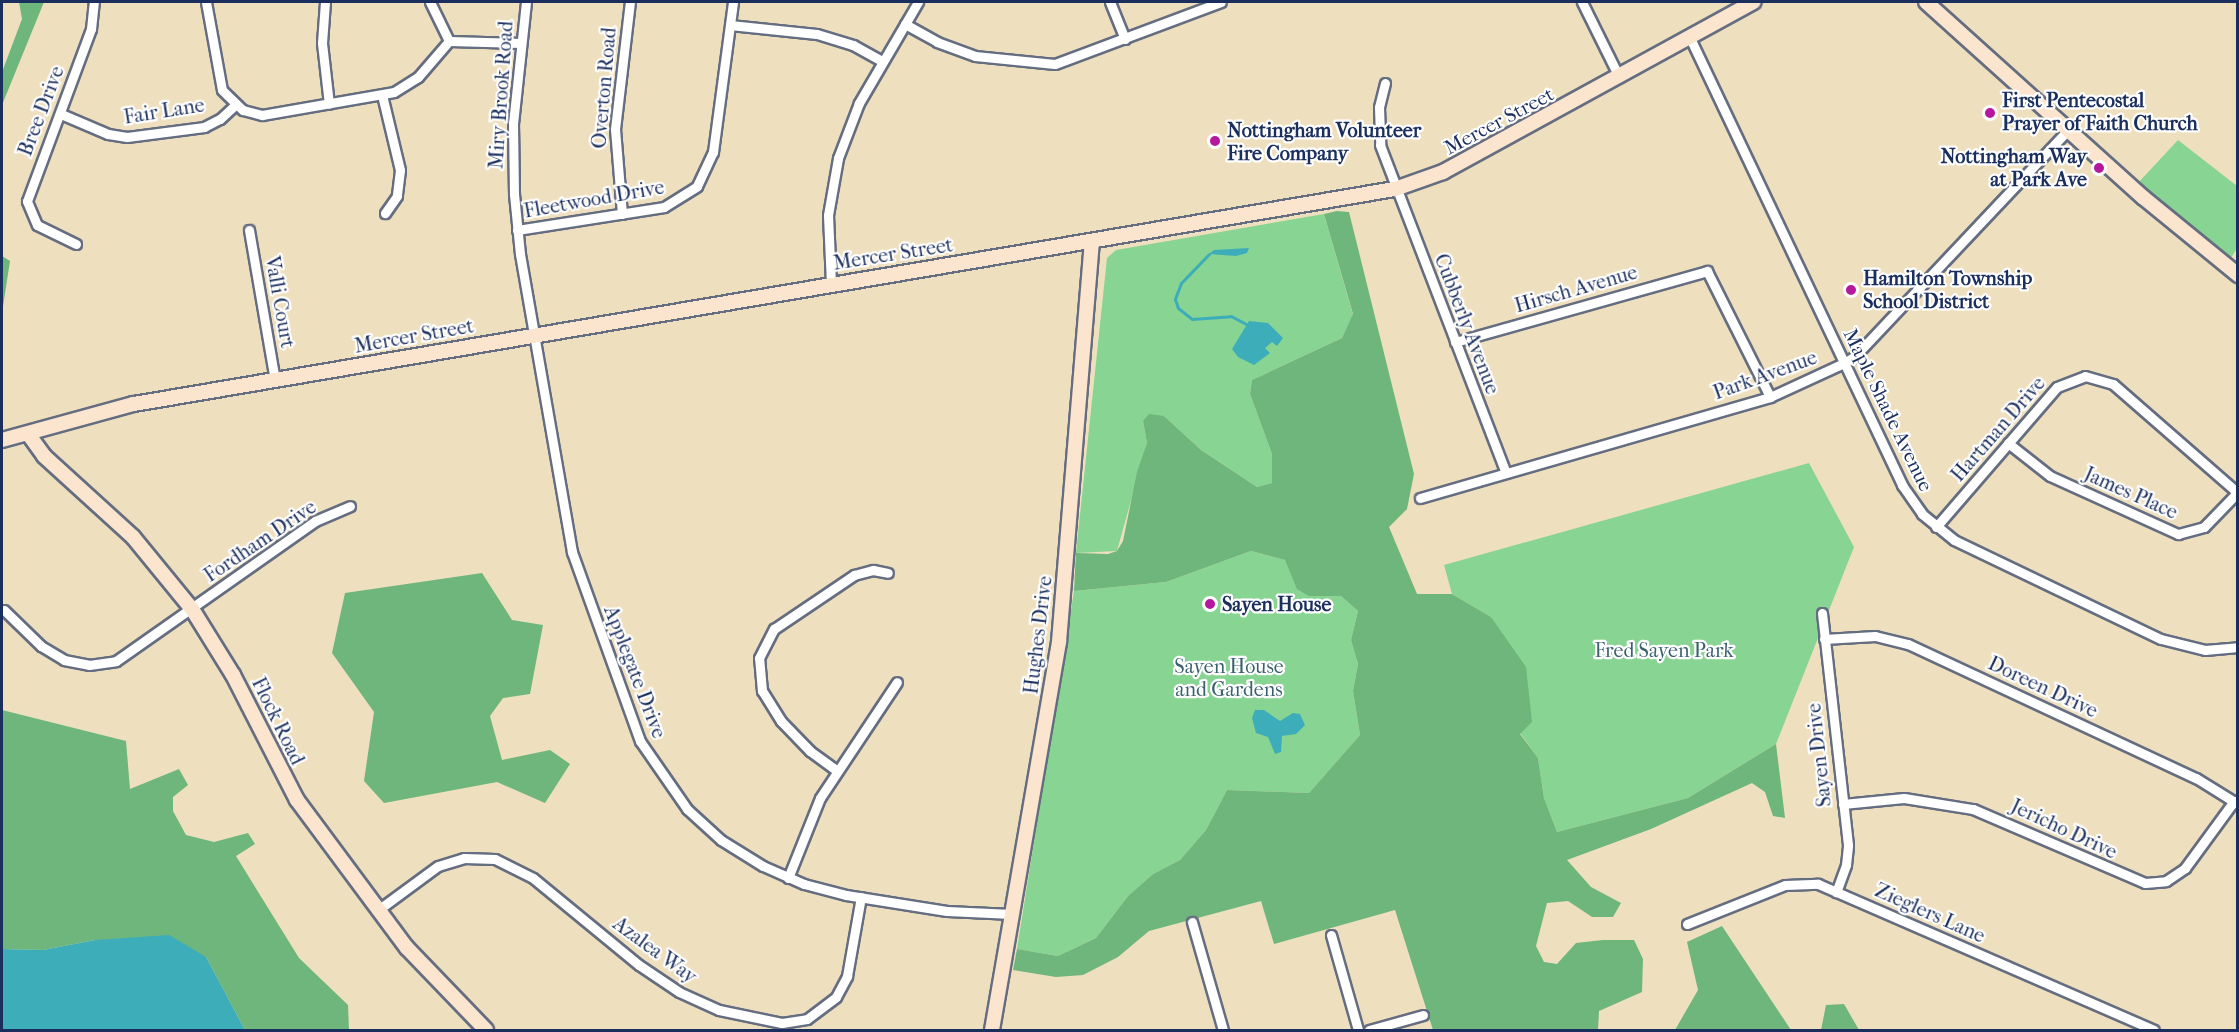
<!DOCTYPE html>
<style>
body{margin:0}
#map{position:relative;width:2239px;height:1032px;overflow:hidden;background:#eedfbe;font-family:"IM FELL French Canon",serif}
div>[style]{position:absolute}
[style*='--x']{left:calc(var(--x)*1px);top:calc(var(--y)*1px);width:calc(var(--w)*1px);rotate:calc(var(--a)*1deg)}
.green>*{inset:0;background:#88d492}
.forest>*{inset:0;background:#6eb67c}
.water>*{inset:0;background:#3eadba}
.stream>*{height:3px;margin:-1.5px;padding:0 1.5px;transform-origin:1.5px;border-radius:1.5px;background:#3eadba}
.roads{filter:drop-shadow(2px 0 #656d80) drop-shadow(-2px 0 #656d80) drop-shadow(0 2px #656d80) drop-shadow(0 -2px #656d80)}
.street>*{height:9px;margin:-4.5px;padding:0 4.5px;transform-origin:4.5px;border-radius:4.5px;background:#fff}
.secondary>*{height:14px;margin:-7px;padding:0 7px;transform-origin:7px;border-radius:7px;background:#fce5cf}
.dots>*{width:16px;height:16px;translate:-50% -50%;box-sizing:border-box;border:3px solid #fff;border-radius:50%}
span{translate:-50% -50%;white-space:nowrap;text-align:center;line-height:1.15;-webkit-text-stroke:4.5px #fff;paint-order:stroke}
.street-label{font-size:20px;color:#1b2f5e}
.poi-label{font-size:20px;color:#1b2f5e;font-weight:700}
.left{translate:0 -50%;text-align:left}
.right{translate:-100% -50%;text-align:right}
.park-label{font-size:20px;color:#3c616e}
.frame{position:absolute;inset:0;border:3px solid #1b2f5e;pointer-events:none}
</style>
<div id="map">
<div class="green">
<div style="clip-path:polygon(2178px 140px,2237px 186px,2237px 248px,2231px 258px,2138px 183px)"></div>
<div style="clip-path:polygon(1324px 214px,1353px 315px,1342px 338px,1252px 380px,1250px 394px,1272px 454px,1272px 483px,1257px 487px,1201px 450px,1164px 416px,1143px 421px,1147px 443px,1117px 551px,1076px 553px,1107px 258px,1116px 250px)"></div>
<div style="clip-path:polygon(1809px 463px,1854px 547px,1776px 744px,1688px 798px,1557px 832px,1544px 798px,1538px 758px,1520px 733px,1491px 617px,1452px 594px,1444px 565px)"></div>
<div style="clip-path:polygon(1251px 551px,1285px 560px,1309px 596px,1341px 596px,1358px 611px,1351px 640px,1358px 664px,1353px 691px,1360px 735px,1309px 793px,1227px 790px,1206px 830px,1180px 860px,1153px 874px,1128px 896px,1096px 938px,1058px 956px,1017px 949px,1074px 591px,1166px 582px)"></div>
</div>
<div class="forest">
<div style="clip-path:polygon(19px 2px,44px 2px,2px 105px,2px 72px,22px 19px)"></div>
<div style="clip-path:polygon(1337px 211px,1349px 212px,1414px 474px,1407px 509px,1389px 527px,1417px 594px,1452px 594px,1491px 617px,1526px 667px,1532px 722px,1520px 734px,1538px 758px,1544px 798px,1557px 832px,1688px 798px,1776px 744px,1785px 818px,1773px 816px,1765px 792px,1752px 783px,1651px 829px,1567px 860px,1591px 887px,1621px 903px,1613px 917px,1592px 917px,1568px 901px,1547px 903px,1536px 946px,1544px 962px,1557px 964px,1576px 943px,1603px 940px,1634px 940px,1643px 959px,1642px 992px,1599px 1011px,1598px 1030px,1433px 1030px,1395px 910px,1274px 944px,1261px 901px,1149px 931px,1118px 957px,1083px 975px,1056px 977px,1013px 970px,1017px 949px,1058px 956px,1096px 938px,1128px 896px,1153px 874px,1180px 860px,1206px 830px,1227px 790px,1309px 793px,1360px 735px,1353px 691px,1358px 664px,1351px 640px,1358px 611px,1341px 596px,1309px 596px,1297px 589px,1285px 560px,1251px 551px,1166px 582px,1074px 591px,1076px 553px,1108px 554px,1117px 551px,1123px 541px,1137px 472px,1147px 443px,1143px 421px,1149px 414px,1164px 416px,1201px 450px,1257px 487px,1272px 483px,1272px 454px,1250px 394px,1252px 380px,1342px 338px,1353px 314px,1324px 214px)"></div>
<div style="clip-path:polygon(2px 256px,10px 261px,2px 313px)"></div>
<div style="clip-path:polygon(482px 573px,512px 620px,543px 625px,530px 694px,503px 698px,490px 716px,502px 760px,550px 750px,570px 764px,545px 803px,497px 782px,384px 803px,364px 781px,374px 712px,332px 653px,345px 593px)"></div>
<div style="clip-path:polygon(2px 710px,126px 741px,130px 789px,179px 769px,188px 785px,173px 797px,173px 811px,186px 835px,214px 842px,248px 833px,255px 844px,236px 856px,299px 958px,348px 1005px,349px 1030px,245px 1030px,206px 957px,95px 940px,43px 950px,2px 949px)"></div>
<div style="clip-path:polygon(1722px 926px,1791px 1030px,1675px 1030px,1698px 990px,1687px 942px)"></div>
<div style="clip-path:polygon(1844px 1004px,1859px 1030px,1821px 1030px,1826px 1005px)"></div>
</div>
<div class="water">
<div style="clip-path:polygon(1249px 248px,1247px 253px,1236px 256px,1209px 254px,1214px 250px)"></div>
<div style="clip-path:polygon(1249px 321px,1268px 323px,1283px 338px,1277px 346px,1272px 342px,1265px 348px,1270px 353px,1254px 365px,1238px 357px,1232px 349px)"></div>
<div style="clip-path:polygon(1255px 710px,1264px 710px,1280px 721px,1293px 713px,1300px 714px,1305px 725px,1296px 734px,1282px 736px,1281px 752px,1275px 754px,1268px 737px,1256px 733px,1252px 718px)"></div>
<div style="clip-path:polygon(169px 935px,206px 957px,245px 1030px,2px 1030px,2px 949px,43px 950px,95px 940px)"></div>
</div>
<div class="stream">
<div style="--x:1209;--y:254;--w:40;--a:134"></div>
<div style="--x:1181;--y:283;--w:17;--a:111"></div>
<div style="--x:1175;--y:299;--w:9;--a:72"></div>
<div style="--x:1178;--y:308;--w:18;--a:38"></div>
<div style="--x:1192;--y:319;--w:39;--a:-4"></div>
<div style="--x:1231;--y:316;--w:17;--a:28"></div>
</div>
<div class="roads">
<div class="street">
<div style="--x:206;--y:2;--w:89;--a:79.7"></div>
<div style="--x:222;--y:90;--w:29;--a:44"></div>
<div style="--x:243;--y:110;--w:20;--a:15"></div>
<div style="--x:262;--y:115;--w:134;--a:-9.9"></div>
<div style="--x:394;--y:92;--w:28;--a:-32"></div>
<div style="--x:418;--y:77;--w:48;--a:-49.3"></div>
<div style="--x:449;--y:41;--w:72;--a:1.6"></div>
<div style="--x:325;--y:2;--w:41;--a:94.2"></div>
<div style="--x:322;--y:43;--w:61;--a:83.5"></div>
<div style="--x:430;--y:2;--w:43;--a:64"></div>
<div style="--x:526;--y:2;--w:122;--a:96.1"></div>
<div style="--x:513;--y:123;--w:71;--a:89.2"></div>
<div style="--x:514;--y:194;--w:60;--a:84.3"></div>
<div style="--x:520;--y:254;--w:303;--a:80.1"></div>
<div style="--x:572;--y:552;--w:201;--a:70.2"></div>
<div style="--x:640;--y:741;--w:83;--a:55.3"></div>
<div style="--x:687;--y:809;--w:46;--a:42.4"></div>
<div style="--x:721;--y:840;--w:49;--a:31.8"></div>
<div style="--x:763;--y:866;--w:45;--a:23.7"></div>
<div style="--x:804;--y:884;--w:43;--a:14.7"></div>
<div style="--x:846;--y:895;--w:102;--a:9"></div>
<div style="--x:947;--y:911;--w:65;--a:2.6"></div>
<div style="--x:1110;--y:2;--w:40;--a:68"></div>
<div style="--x:1582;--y:2;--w:84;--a:63.7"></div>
<div style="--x:905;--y:24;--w:37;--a:29"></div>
<div style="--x:937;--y:42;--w:40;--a:20.2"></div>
<div style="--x:975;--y:56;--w:80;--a:5.7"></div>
<div style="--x:1055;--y:64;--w:177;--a:-20.5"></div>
<div style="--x:730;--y:25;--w:87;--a:5.9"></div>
<div style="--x:817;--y:34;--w:38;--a:17"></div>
<div style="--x:853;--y:45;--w:33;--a:29"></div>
<div style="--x:1690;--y:38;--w:495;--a:64.6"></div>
<div style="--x:1902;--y:485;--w:35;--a:55"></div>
<div style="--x:1922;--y:514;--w:41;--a:39.1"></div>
<div style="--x:1954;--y:540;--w:229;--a:25.6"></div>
<div style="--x:2161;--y:639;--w:45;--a:14"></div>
<div style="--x:2205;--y:650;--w:33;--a:-5"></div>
<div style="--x:1385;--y:83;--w:25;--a:104"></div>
<div style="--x:1379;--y:107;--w:38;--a:88"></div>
<div style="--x:1380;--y:145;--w:351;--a:69"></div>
<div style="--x:382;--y:95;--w:77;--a:76.5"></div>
<div style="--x:400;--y:170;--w:26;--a:97"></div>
<div style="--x:397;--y:196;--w:21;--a:125"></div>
<div style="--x:61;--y:114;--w:51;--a:23.1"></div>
<div style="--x:108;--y:134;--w:19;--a:9"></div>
<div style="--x:127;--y:137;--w:78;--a:-7.4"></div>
<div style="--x:204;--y:127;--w:18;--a:-27"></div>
<div style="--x:220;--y:119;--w:21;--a:-43"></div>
<div style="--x:622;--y:214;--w:85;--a:-94.7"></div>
<div style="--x:615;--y:129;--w:128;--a:-83.3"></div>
<div style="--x:249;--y:230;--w:152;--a:80.2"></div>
<div style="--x:517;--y:230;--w:149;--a:-8.9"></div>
<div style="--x:664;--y:207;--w:39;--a:-32"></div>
<div style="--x:697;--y:186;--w:38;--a:-65"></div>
<div style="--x:713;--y:152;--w:151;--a:-82.4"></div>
<div style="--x:76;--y:244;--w:43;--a:-154"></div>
<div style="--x:37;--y:225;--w:26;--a:-113"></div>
<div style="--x:27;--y:201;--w:184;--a:-69.6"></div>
<div style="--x:91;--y:29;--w:27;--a:-84"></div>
<div style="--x:831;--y:284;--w:69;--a:-92.5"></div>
<div style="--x:828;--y:215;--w:58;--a:-80"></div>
<div style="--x:838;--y:158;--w:59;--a:-69.1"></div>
<div style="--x:859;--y:103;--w:117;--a:-59.7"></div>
<div style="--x:1455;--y:342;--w:262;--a:-15.7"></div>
<div style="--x:1707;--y:271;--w:141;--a:63.4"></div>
<div style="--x:2008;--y:443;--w:53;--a:38.2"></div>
<div style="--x:2050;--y:476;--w:141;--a:24.4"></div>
<div style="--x:2178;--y:534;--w:27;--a:-15"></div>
<div style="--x:2204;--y:527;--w:47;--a:-45.9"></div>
<div style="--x:1420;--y:498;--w:364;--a:-16.1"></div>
<div style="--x:1770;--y:397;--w:81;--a:-24.7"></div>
<div style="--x:1844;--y:363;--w:13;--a:-32"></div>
<div style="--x:1855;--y:356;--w:311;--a:-46.7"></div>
<div style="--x:1936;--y:527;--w:185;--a:-49.2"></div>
<div style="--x:2057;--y:387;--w:30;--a:-21"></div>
<div style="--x:2085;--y:376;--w:29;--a:16"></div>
<div style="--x:2113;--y:384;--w:166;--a:41.1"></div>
<div style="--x:4;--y:610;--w:52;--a:44.2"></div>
<div style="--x:41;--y:646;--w:27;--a:31"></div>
<div style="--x:64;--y:660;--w:25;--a:11"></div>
<div style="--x:89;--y:665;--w:27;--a:-8"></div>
<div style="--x:116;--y:661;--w:243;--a:-35.1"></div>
<div style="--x:315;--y:521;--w:38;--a:-23"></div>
<div style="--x:1822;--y:613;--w:234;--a:83.6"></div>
<div style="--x:1848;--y:846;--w:19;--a:96"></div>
<div style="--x:1846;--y:865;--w:29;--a:110"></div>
<div style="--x:1824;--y:639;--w:51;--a:-3.4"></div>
<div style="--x:1875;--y:636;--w:34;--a:14"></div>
<div style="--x:1908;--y:644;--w:318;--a:25"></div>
<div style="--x:2196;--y:778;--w:49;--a:31.8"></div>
<div style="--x:836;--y:770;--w:32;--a:-144"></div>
<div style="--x:810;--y:751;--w:42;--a:-134"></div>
<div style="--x:781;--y:721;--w:36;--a:-122"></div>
<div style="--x:762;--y:691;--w:33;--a:-95"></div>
<div style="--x:759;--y:658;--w:33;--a:-63"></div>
<div style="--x:774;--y:629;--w:97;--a:-34"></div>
<div style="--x:854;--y:575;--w:20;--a:-15"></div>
<div style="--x:873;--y:570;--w:15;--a:11"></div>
<div style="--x:1843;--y:804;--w:61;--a:-5.6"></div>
<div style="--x:1904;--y:798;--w:70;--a:9.1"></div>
<div style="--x:1973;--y:809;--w:187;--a:23.3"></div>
<div style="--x:2145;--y:883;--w:21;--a:-5"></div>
<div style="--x:2166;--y:881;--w:23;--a:-34"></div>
<div style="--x:2185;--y:868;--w:83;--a:-53.8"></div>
<div style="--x:788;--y:878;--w:86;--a:-68.2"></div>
<div style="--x:820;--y:798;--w:139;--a:-56.4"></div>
<div style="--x:378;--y:910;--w:74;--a:-36.3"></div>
<div style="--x:438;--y:866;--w:27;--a:-17"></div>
<div style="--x:464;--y:858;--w:31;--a:2"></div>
<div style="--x:495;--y:859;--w:42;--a:26.6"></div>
<div style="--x:533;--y:878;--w:137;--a:39.4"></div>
<div style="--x:639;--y:965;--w:48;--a:34"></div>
<div style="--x:679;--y:992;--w:44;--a:24.2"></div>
<div style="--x:719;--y:1010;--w:64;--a:11.7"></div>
<div style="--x:782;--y:1023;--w:25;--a:-9"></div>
<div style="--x:807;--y:1019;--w:36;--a:-37"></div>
<div style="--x:836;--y:997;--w:24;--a:-62"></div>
<div style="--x:847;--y:976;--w:80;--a:-80"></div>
<div style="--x:1192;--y:922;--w:112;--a:74"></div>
<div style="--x:1687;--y:924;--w:105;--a:-21.7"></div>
<div style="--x:1785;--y:885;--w:33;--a:-2"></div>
<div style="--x:1818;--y:884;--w:366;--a:23.5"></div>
<div style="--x:1331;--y:935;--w:99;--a:74.1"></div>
<div style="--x:1369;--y:1030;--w:56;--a:-15.5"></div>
</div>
<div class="secondary">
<div style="--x:1926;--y:2;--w:293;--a:42"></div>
<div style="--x:2144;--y:198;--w:122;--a:39.3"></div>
<div style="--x:29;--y:435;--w:26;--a:54"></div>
<div style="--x:44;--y:456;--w:120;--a:42.3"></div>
<div style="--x:133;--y:537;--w:93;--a:50.7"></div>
<div style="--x:192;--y:609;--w:78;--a:58.2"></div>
<div style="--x:233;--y:675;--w:140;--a:62.9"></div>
<div style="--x:297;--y:800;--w:184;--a:53.4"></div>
<div style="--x:407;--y:948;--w:114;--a:46.1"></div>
<div style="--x:2;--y:440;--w:137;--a:-15.3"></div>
<div style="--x:134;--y:404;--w:1279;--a:-9.68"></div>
<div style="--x:1395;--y:189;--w:51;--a:-19.5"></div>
<div style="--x:1443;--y:172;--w:354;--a:-28.7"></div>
<div style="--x:992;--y:1030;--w:394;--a:-80.2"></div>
<div style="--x:1059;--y:642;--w:402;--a:-85.3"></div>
</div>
</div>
<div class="dots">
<div style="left:1990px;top:113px;background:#b5179e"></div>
<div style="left:1215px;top:141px;background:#b5179e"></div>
<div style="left:2099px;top:168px;background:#b5179e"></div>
<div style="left:1851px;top:290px;background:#b5179e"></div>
<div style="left:1210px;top:604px;background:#b5179e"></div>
</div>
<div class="street-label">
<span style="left:604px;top:88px;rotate:-85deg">Overton Road</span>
<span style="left:501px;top:95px;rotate:-86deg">Miry Brook Road</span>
<span style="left:41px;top:111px;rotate:-69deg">Bree Drive</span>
<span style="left:164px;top:111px;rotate:-9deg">Fair Lane</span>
<span style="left:1499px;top:121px;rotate:-28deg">Mercer Street</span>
<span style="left:594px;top:199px;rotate:-10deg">Fleetwood Drive</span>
<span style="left:893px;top:254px;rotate:-9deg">Mercer Street</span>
<span style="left:1576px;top:289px;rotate:-16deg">Hirsch Avenue</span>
<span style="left:280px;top:302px;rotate:80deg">Valli Court</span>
<span style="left:1467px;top:324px;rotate:69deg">Cubberly Avenue</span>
<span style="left:414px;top:336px;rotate:-10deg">Mercer Street</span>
<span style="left:1765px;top:375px;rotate:-20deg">Park Avenue</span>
<span style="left:1888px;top:410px;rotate:64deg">Maple Shade Avenue</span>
<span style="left:1998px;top:429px;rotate:-49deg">Hartman Drive</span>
<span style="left:2131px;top:493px;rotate:24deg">James Place</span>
<span style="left:260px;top:541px;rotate:-34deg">Fordham Drive</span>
<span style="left:1038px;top:635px;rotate:-83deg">Hughes Drive</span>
<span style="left:635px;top:672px;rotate:69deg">Applegate Drive</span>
<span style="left:2043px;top:687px;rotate:25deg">Doreen Drive</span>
<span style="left:278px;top:721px;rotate:64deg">Flock Road</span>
<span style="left:1819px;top:755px;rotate:-96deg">Sayen Drive</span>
<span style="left:2064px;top:829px;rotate:25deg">Jericho Drive</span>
<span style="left:1930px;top:913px;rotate:24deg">Zieglers Lane</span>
<span style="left:655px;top:950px;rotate:36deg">Azalea Way</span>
</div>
<div class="poi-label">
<span class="left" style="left:2002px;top:112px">First Pentecostal<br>Prayer of Faith Church</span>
<span class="left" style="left:1227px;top:142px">Nottingham Volunteer<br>Fire Company</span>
<span class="right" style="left:2087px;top:168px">Nottingham Way<br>at Park Ave</span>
<span class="left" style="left:1863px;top:290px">Hamilton Township<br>School District</span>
<span class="left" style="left:1222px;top:604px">Sayen House</span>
</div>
<div class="park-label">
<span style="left:1664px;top:650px">Fred Sayen Park</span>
<span style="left:1229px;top:678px">Sayen House<br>and Gardens</span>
</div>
<div class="frame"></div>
</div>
